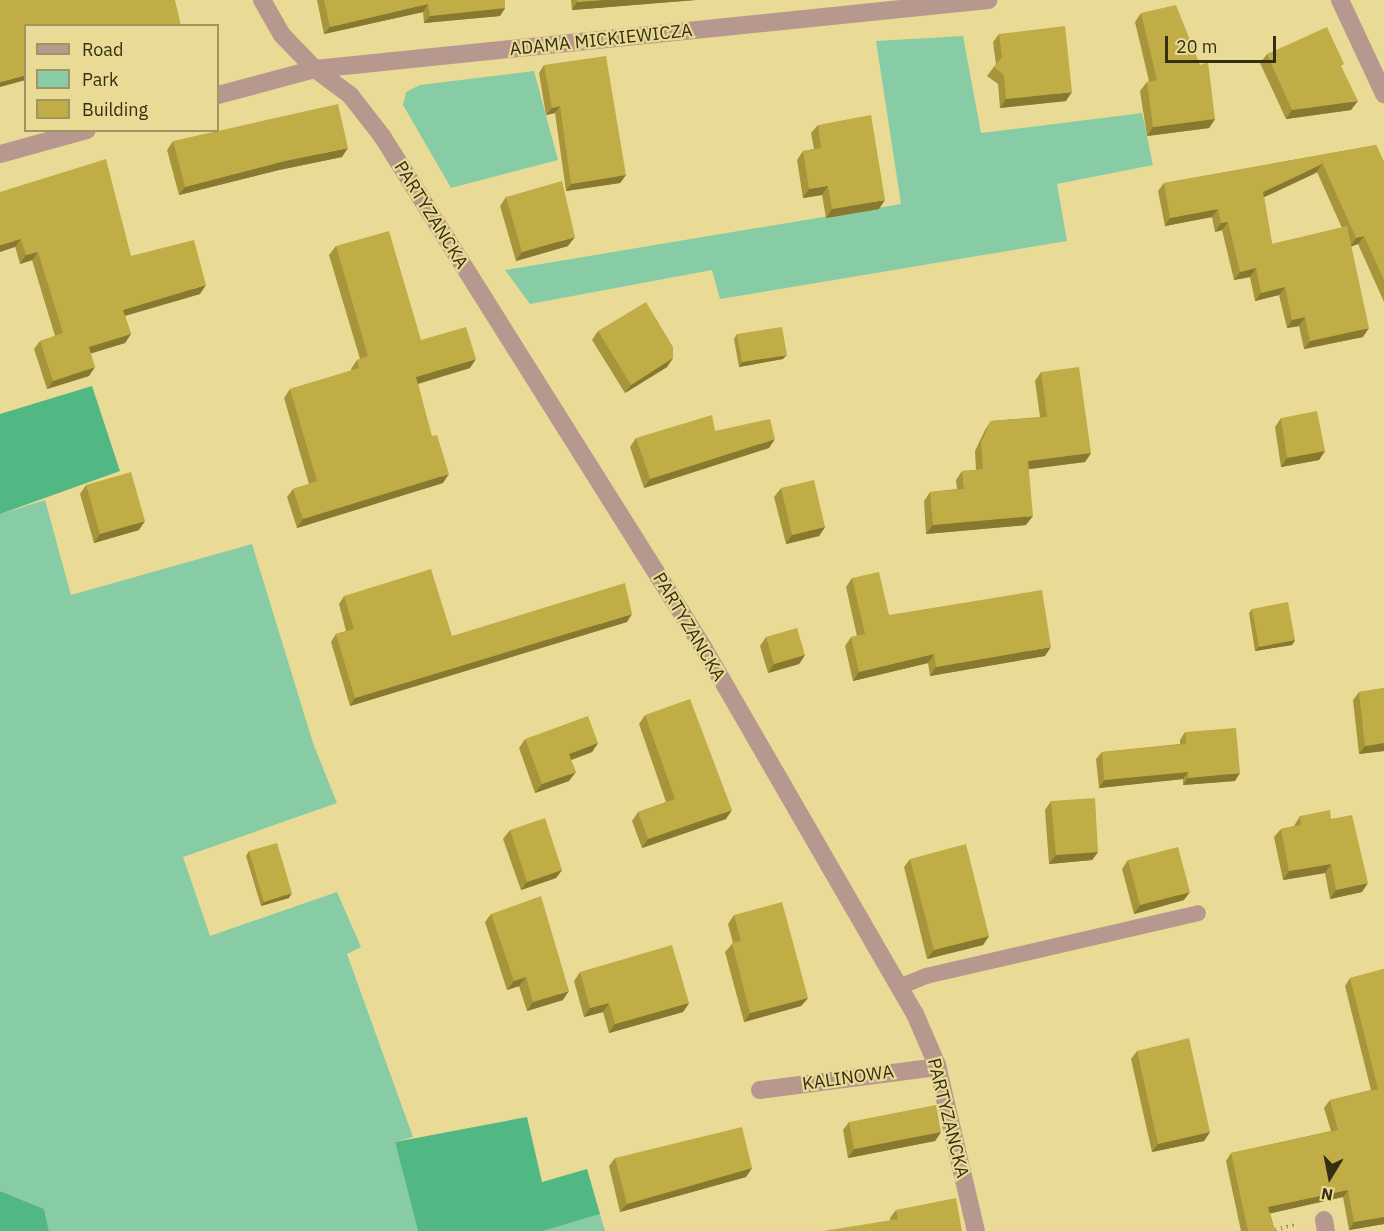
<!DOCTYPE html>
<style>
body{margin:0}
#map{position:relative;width:1384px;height:1231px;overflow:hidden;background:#e9db96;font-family:"IBM Plex Sans",sans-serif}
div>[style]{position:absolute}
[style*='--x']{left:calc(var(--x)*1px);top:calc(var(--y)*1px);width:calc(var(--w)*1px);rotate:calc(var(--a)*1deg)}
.green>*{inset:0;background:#88cca5}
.forest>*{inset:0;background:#51b783}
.path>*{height:4px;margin-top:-2px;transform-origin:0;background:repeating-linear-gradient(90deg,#a39963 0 1.5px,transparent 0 6px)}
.lane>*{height:16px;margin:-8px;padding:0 8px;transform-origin:8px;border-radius:8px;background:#b7988e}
.street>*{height:18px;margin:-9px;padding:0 9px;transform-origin:9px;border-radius:9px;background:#b7988e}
.wall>*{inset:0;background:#a6953b}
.shaded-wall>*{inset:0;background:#877930}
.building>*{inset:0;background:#c1ad45}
span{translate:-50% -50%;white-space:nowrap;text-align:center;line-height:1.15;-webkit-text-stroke:4.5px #e9db96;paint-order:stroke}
.street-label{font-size:18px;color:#342f12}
.legend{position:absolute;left:24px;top:24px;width:195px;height:108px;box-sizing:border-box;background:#e9db96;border:2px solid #a19661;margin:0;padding:8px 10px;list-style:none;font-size:18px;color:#342f12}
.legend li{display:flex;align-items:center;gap:12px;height:30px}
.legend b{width:30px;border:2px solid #a19661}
.north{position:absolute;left:1300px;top:1147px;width:60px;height:60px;-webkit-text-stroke:4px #e9db96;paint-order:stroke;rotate:190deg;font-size:16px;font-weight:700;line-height:24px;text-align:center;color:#342f12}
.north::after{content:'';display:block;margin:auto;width:21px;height:27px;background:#342f12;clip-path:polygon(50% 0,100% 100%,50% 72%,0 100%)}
.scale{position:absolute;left:1165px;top:36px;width:111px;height:27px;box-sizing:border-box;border:3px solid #342f12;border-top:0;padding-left:8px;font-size:18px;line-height:21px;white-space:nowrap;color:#342f12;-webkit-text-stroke:4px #e9db96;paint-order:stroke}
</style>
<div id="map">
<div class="green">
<div style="clip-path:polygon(963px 36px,981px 133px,1142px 113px,1153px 165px,1057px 184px,1067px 241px,720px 299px,712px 270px,530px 304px,505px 270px,901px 204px,876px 41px)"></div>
<div style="clip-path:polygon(534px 71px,558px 160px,451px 188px,403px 105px,406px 92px,420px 85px)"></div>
<div style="clip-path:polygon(45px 500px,71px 595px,252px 544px,313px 743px,337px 803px,183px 857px,210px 936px,337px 892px,361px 947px,347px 954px,413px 1137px,395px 1142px,418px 1231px,49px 1231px,44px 1209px,0 1191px,0 514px)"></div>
<div style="clip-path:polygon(600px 1214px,605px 1231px,543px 1231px)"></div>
</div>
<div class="forest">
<div style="clip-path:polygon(92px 386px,120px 471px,0 514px,0 414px)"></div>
<div style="clip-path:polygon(527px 1117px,542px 1182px,587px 1169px,600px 1214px,543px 1231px,418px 1231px,395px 1142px)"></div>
<div style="clip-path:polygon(0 1191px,44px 1209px,49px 1231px,0 1231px)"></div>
</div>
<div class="path">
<div style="--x:1269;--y:1231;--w:28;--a:-13"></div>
</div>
<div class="lane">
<div style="--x:899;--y:987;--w:29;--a:-22"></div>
<div style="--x:926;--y:976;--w:279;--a:-13"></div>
</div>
<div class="street">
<div style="--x:262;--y:0;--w:40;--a:60.3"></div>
<div style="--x:282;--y:35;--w:47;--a:45.9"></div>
<div style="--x:315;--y:69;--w:44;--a:36.6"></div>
<div style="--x:350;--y:95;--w:52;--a:52"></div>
<div style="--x:382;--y:136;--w:603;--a:57.86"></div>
<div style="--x:703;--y:647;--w:424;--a:60"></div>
<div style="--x:915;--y:1014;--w:56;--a:66.7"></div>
<div style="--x:937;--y:1065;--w:171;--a:76.8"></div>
<div style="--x:1340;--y:0;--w:104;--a:64.9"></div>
<div style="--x:218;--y:95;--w:100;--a:-15"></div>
<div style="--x:315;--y:69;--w:677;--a:-5.85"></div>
<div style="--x:0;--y:154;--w:90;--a:-15.4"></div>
<div style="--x:760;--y:1090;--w:178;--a:-7.4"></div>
<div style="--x:1324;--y:1220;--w:11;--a:80"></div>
</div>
<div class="wall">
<div style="clip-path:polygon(317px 0,505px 0,505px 8px,500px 16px,424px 23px,423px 12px,324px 34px)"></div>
<div style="clip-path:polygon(571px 0,696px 0,572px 10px)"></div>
<div style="clip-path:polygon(1141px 13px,1215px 119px,1209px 128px,1147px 136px,1140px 91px,1147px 82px,1149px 81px,1135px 22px)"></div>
<div style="clip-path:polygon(999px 34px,1066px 101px,1000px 108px,998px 84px,987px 76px,996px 64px,993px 42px)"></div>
<div style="clip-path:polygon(1267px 54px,1341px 68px,1351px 110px,1286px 119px,1260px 63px)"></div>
<div style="clip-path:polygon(544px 65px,626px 175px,620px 183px,566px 191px,555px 113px,546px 115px,539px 73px)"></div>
<div style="clip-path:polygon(818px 125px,879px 209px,826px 218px,822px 195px,803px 198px,797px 160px,803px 151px,814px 149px,811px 133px)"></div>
<div style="clip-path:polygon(173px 141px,342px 157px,279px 170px,179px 195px,167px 150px)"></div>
<div style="clip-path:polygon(evenodd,1376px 145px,1384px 162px,1384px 302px,1358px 244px,1351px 246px,1363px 337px,1304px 349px,1299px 326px,1287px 328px,1279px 295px,1255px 301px,1250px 277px,1234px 280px,1222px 230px,1215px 232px,1212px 217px,1165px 226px,1158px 191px,1164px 183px,1376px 145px,1317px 172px,1342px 228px,1272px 244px,1264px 197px,1317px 172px)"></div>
<div style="clip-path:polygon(0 192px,131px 256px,200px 294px,125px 316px,131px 334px,125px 343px,90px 353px,89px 376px,47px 389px,34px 349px,40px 341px,55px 336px,32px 260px,20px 264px)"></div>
<div style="clip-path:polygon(506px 197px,568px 246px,516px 261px,500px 206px)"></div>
<div style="clip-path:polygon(336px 246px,421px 340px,470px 368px,418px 384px,443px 483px,297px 528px,287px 497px,293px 489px,309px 484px,284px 398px,290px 389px,351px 371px,351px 369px,357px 360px,360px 359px,329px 255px)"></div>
<div style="clip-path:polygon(598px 331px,673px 358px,667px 367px,625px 393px,592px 340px)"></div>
<div style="clip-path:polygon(737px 334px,783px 359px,739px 367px,734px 339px)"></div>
<div style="clip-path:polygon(1041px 372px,1091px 453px,1085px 462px,1029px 469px,1026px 525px,926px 534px,924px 501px,930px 492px,957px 489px,956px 480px,962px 471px,976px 470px,975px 451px,985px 430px,991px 421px,1040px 417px,1035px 381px)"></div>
<div style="clip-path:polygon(1281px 418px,1325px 451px,1319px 460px,1281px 467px,1275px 427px)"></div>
<div style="clip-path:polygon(715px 431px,769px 448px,644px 488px,630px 447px,636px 438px)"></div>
<div style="clip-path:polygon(86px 485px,139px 530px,94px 543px,80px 494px)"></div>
<div style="clip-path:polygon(781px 488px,825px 527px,819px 536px,786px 544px,774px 497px)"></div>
<div style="clip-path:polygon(852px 578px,889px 615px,1045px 656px,930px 676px,928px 663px,853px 681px,845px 646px,851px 637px,857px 636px,846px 587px)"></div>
<div style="clip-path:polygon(344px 596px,452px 636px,627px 622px,350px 706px,331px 642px,336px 634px,346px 631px,339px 604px)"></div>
<div style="clip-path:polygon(1252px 609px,1295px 640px,1292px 645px,1255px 651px,1249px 613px)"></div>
<div style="clip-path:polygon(766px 637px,805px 655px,799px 664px,768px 673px,760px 646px)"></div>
<div style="clip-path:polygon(1384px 688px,1384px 751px,1359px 754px,1353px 700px,1359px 692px)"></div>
<div style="clip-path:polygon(645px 715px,726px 819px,642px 848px,632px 821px,638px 812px,666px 802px,639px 724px)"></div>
<div style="clip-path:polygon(1185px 732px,1235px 781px,1183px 785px,1183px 779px,1099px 788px,1096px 759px,1102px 752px,1180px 744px,1180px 740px)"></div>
<div style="clip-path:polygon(525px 739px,598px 743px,592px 752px,571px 760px,569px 781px,535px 793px,519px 748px)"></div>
<div style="clip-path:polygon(1051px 801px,1098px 852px,1092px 860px,1049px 864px,1045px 810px)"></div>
<div style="clip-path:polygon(1300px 816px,1331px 819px,1362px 892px,1330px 899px,1325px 873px,1283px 880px,1274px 837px,1281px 829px,1294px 826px)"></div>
<div style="clip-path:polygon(510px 830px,562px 870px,556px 878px,521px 890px,503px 839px)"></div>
<div style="clip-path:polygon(249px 851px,289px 898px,261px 906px,246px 856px)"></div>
<div style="clip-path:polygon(910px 859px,989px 936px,983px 945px,927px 959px,904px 867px)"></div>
<div style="clip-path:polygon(1128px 860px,1184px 900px,1134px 914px,1122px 869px)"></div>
<div style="clip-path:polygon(491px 914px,563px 1000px,527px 1011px,519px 986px,507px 990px,485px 922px)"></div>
<div style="clip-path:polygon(734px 915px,808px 998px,801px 1006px,744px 1022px,725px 952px,733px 943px,728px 924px)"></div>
<div style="clip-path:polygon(1384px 969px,1384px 1224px,1349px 1230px,1343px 1197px,1270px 1213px,1275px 1231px,1241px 1231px,1226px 1161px,1231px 1153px,1331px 1131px,1324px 1108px,1330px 1100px,1371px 1090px,1345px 986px,1350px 978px)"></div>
<div style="clip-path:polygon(580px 972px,689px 1003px,683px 1012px,609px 1033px,603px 1012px,584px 1017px,574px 981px)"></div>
<div style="clip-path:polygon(1137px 1051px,1210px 1132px,1204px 1141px,1152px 1152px,1131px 1059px)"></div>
<div style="clip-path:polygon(849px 1122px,941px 1132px,935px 1141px,848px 1158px,843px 1130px)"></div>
<div style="clip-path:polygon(615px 1158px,752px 1168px,746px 1177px,620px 1212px,609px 1166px)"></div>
<div style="clip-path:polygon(896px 1210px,962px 1231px,890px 1220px,890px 1218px)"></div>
</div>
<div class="shaded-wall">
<div style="clip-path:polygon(603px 0,696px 0,572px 10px,577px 2px)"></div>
<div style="clip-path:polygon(428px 4px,423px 12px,324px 34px,330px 27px)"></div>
<div style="clip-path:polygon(505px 8px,500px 16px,424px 23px,430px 16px)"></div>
<div style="clip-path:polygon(26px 75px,26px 80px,0 87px,0 82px)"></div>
<div style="clip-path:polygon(1072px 92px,1066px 101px,1000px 108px,1006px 99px)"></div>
<div style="clip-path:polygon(1358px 101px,1351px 110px,1286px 119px,1292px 110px)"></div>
<div style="clip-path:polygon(560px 106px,555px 113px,546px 115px,552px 108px)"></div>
<div style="clip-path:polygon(1215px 119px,1209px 128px,1147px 136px,1153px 127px)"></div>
<div style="clip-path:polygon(348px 148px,342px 157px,279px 170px,179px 195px,185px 187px,285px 161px)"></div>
<div style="clip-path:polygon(1322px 164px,1316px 173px,1258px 200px,1263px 192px)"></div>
<div style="clip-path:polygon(626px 175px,620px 183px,566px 191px,571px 184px)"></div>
<div style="clip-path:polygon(828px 186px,822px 195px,803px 198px,809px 189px)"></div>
<div style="clip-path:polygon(885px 200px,879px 209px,826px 218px,832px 209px)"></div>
<div style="clip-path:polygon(1218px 209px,1212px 217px,1165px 226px,1170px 218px)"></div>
<div style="clip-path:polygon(1228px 222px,1222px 230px,1215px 232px,1221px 223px)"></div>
<div style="clip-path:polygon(1364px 236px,1358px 244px,1350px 247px,1356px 238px)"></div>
<div style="clip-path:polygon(575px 237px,568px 246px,516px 261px,522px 252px)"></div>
<div style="clip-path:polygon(21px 239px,15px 247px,0 252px,0 245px)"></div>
<div style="clip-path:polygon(38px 252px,32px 260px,20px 264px,26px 255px)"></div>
<div style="clip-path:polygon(1256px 268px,1250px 277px,1234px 280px,1240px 272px)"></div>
<div style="clip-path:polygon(206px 285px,200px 294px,117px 318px,123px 310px)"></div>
<div style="clip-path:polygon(1285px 287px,1279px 295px,1255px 301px,1261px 293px)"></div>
<div style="clip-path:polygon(1305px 317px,1299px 326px,1287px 328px,1292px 320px)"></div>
<div style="clip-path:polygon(1369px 328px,1363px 337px,1304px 349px,1310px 341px)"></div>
<div style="clip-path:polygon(131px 334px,125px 343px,83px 356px,89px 347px)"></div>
<div style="clip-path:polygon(787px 355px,783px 359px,739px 367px,742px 362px)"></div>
<div style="clip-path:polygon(673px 358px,667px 367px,625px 393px,631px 385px)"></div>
<div style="clip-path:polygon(476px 359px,470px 368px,410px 386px,416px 377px)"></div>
<div style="clip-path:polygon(95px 367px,89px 376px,47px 389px,53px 381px)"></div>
<div style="clip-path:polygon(775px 439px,769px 448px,644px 488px,650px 479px)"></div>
<div style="clip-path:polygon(1325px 451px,1319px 460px,1281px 467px,1287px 458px)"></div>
<div style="clip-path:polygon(1091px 453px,1085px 462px,1022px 470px,1028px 461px)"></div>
<div style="clip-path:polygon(449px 474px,443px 483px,297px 528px,303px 519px)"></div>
<div style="clip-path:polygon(1033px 516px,1026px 525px,926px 534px,933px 525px)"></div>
<div style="clip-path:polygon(145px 521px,139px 530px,94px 543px,100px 534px)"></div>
<div style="clip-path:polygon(825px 527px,819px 536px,786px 544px,792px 535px)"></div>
<div style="clip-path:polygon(632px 614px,627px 622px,350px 706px,355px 698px)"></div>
<div style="clip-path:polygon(1295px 640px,1292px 645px,1255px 651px,1259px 647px)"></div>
<div style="clip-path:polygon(1051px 647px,1045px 656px,930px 676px,936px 667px)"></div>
<div style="clip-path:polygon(934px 654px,928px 663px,853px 681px,859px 672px)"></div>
<div style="clip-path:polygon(805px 655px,799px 664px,768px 673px,774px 664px)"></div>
<div style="clip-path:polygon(598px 743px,592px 752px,563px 763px,569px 754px)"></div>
<div style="clip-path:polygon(1384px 743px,1384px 751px,1359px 754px,1365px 746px)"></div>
<div style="clip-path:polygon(576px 772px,569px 781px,535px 793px,542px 784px)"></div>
<div style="clip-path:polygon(1188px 772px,1183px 779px,1099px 788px,1104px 780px)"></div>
<div style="clip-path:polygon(1240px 773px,1235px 781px,1183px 785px,1188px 778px)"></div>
<div style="clip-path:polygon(732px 810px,726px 819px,642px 848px,648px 839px)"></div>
<div style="clip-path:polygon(1098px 852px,1092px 860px,1049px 864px,1056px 855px)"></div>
<div style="clip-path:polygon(1331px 864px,1325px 873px,1283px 880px,1289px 871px)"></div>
<div style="clip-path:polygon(562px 870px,556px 878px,521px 890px,527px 882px)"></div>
<div style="clip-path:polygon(1368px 883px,1362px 892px,1330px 899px,1336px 890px)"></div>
<div style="clip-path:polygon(1190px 892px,1184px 900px,1134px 914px,1140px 905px)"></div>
<div style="clip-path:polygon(292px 893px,289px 898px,261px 906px,264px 902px)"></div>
<div style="clip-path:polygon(989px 936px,983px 945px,927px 959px,934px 950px)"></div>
<div style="clip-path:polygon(526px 977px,519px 986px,507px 990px,514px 981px)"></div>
<div style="clip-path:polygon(569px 991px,563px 1000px,527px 1011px,533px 1002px)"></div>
<div style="clip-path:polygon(808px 998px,801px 1006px,744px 1022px,750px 1013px)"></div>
<div style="clip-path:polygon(609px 1003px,603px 1012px,584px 1017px,590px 1008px)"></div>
<div style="clip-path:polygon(689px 1003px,683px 1012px,609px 1033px,615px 1024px)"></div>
<div style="clip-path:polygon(941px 1132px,935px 1141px,848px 1158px,854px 1149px)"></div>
<div style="clip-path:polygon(1210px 1132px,1204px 1141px,1152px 1152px,1158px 1144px)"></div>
<div style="clip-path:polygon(752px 1168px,746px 1177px,620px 1212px,627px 1204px)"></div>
<div style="clip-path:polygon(1348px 1190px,1343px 1197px,1263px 1215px,1268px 1207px)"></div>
<div style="clip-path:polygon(1384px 1217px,1384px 1224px,1349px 1230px,1354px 1222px)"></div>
</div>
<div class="building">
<div style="clip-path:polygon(0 0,175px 0,181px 26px,26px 26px,26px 75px,0 82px)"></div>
<div style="clip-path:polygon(324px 0,505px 0,505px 8px,430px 16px,428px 4px,330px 27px)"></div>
<div style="clip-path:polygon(577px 0,603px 0,577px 2px)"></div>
<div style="clip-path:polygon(1176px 5px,1200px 65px,1208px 62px,1215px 119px,1153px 127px,1147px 82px,1157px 80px,1141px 13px)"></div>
<div style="clip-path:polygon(1065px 26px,1072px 92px,1006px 99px,1004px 75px,994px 67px,1002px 57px,999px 34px)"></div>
<div style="clip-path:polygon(1327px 27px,1344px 64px,1341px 66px,1358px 101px,1292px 110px,1267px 54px)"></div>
<div style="clip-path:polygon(606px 56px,626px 175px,571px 184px,560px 106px,552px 108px,544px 65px)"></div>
<div style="clip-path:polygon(338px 104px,348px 148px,285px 161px,185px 187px,173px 141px)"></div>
<div style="clip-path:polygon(871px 115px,885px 200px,832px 209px,828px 186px,809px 189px,803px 151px,821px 148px,818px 125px)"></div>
<div style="clip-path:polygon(1376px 145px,1384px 162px,1384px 280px,1364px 236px,1356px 238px,1321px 160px,1322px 164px,1263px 192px,1272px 244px,1347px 226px,1369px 328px,1310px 341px,1305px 317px,1292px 320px,1285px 287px,1261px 293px,1256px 268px,1240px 272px,1228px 222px,1221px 223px,1218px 209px,1170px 218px,1164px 183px)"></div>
<div style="clip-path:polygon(106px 159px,131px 256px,194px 240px,206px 285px,123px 310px,131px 334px,89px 347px,95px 367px,53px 381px,40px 341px,63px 333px,38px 252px,26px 255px,21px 239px,0 245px,0 192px)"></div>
<div style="clip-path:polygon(562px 181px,575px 237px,522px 252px,506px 197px)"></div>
<div style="clip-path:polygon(389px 231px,421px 340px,466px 327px,476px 359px,416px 377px,432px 436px,437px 435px,449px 474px,303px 519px,293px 489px,317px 481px,290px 389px,359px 368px,357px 360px,368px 356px,336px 246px)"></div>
<div style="clip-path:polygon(646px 302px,673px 347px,673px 358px,631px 385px,598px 331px)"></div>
<div style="clip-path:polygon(782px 327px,787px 355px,742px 362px,737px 334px)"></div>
<div style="clip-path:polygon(1079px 367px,1091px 453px,1028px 461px,1033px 516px,933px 525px,930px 492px,964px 489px,962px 471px,983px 469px,981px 443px,991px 421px,1047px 417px,1041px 372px)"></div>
<div style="clip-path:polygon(1317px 411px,1325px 451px,1287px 458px,1281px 418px)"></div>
<div style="clip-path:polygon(712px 415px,715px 431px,770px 419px,775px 439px,650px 479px,636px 438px)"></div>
<div style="clip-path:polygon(131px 472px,145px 521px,100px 534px,86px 485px)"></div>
<div style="clip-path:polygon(814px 480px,825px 527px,792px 535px,781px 488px)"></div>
<div style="clip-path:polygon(431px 569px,452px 636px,625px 583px,632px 614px,355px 698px,336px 634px,354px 629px,344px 596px)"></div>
<div style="clip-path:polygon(879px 572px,889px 615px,1042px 590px,1051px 647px,936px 667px,934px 654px,859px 672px,851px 637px,865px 634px,852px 578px)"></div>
<div style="clip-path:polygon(1288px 602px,1295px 640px,1259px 647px,1252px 609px)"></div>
<div style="clip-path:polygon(797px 628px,805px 655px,774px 664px,766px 637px)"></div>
<div style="clip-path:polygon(1384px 688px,1384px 743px,1365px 746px,1359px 692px)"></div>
<div style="clip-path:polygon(690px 699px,732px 810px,648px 839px,638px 812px,675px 799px,645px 715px)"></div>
<div style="clip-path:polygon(588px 716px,598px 743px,569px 754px,576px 772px,542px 784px,525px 739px)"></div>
<div style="clip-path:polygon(1236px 728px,1240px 773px,1188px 778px,1188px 772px,1104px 780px,1102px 752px,1186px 744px,1185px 732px)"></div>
<div style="clip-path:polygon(1095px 798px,1098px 852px,1056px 855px,1051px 801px)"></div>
<div style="clip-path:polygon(1330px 810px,1331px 819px,1352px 815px,1368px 883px,1336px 890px,1331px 864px,1289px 871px,1281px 829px,1301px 825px,1300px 816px)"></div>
<div style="clip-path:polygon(545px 818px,562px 870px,527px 882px,510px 830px)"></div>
<div style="clip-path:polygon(277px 843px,292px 893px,264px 902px,249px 851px)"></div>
<div style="clip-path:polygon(966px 844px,989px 936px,934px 950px,910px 859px)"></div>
<div style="clip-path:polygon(1178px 847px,1190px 892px,1140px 905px,1128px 860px)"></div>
<div style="clip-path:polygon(541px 896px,569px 991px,533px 1002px,526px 977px,514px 981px,491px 914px)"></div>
<div style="clip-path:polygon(782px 902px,808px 998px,750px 1013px,732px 943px,741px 941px,734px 915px)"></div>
<div style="clip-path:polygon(672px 945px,689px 1003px,615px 1024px,609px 1003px,590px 1008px,580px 972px)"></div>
<div style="clip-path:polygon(1384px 969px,1384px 1217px,1354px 1222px,1348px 1190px,1268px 1207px,1275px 1231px,1248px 1231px,1231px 1153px,1338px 1130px,1330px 1100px,1378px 1089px,1350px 978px)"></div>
<div style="clip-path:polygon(1189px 1038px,1210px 1132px,1158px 1144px,1137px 1051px)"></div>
<div style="clip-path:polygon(936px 1105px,941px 1132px,854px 1149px,849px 1122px)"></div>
<div style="clip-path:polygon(742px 1127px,752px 1168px,627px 1204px,615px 1158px)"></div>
<div style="clip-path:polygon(956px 1198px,962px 1231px,823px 1231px,898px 1219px,896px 1210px)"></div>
</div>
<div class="street-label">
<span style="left:601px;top:40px;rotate:-6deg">ADAMA MICKIEWICZA</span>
<span style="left:431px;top:215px;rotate:58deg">PARTYZANCKA</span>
<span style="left:689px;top:627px;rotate:59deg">PARTYZANCKA</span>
<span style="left:848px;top:1078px;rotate:-8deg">KALINOWA</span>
<span style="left:948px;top:1118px;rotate:76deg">PARTYZANCKA</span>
</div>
<ul class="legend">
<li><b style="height:8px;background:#b7988e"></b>Road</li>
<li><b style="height:16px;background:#88cca5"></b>Park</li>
<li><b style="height:16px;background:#c1ad45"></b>Building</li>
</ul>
<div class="north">N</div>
<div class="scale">20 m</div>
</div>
